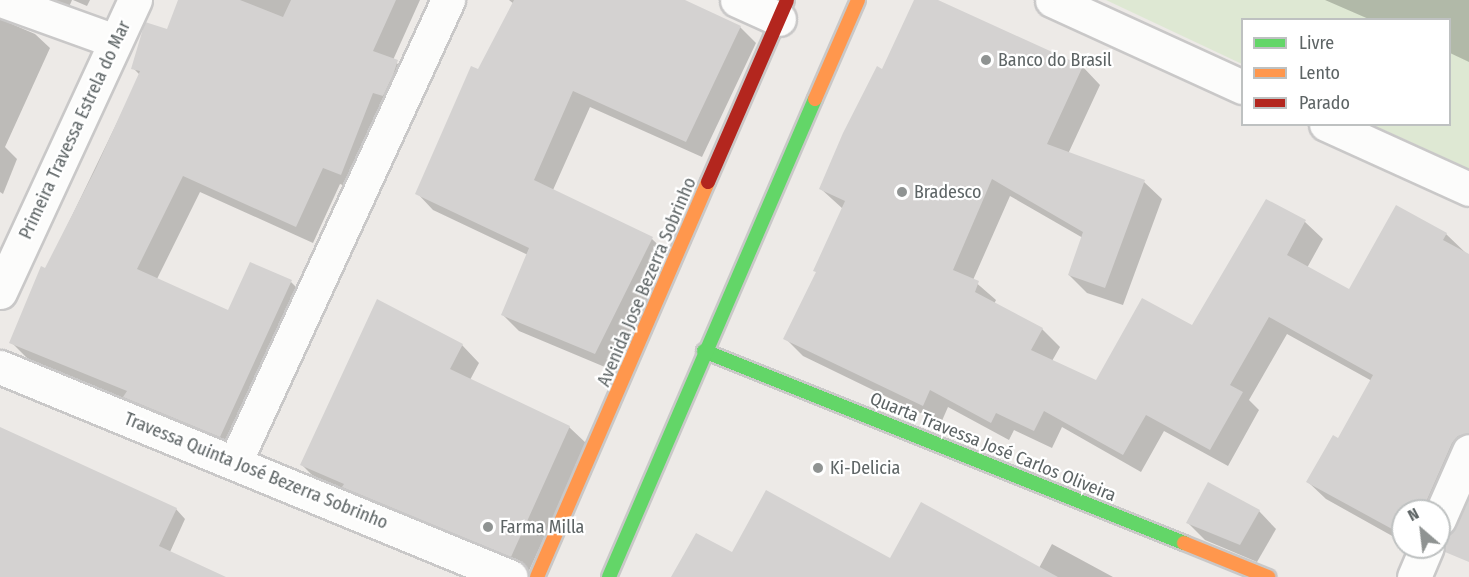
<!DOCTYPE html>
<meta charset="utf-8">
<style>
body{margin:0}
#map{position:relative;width:1469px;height:577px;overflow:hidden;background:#edeae7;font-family:"Fira Sans Condensed",sans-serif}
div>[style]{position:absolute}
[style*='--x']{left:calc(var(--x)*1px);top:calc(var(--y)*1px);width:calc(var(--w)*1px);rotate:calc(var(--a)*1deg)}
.green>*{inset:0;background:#dee8d3}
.shadow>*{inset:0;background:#0003}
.building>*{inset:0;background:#d4d2d1}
.roads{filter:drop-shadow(2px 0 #c9c8c8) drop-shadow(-2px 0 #c9c8c8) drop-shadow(0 2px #c9c8c8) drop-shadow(0 -2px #c9c8c8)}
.street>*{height:33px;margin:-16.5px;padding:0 16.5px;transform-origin:16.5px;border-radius:16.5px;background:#fcfcfb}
.fast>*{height:14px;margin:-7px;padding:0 7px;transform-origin:7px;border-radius:7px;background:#63d668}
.slow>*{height:14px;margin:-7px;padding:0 7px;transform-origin:7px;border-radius:7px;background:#ff974d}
.jam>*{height:14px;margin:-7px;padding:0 7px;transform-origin:7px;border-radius:7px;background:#b3261e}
.dots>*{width:16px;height:16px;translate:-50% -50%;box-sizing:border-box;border:3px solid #fff;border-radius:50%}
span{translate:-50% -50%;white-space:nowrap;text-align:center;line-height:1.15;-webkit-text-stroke:4.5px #fff;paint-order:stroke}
.poi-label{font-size:18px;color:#5d6465}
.left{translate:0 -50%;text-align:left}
.street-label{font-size:18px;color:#5d6465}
.legend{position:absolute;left:1241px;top:18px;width:210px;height:108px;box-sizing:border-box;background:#fff;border:2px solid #bec1c1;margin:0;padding:8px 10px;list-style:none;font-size:18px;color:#5d6465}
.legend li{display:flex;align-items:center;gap:12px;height:30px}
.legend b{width:30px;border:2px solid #bec1c1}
.north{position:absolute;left:1391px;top:499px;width:60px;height:60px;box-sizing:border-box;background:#fff;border:2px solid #bec1c1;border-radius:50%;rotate:332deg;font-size:16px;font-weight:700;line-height:24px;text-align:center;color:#5d6465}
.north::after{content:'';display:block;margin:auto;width:21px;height:27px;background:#8f9392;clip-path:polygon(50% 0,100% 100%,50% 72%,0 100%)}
</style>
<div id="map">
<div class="green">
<div style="clip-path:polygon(1106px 0,1469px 0,1469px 169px,1373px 125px,1450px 124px,1450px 20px,1242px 20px,1242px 64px)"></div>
</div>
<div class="shadow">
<div style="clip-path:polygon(29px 0,72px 0,67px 12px)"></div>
<div style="clip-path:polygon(73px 0,90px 0,87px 6px)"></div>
<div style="clip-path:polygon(180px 0,420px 0,393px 60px,414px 78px,358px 191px,340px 184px,313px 243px,200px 192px,157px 279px,229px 312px,291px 282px,308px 299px,237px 453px,142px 414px,128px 400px,28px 359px,11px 342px,140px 75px,133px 68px,168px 31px)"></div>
<div style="clip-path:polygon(509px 0,681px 0,740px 27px,756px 43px,702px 157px,590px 107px,553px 190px,652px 239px,669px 255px,612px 370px,519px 331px,503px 315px,528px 255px,433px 210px,417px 193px,514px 4px)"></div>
<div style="clip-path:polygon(915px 0,935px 0,1083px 67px,1100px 85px,1068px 154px,1144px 182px,1162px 199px,1123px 305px,1087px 293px,1069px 275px,1083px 238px,1010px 196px,973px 280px,996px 300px,994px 304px,1042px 329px,1060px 347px,1052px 361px,1097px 382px,1192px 327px,1267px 201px,1305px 222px,1323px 239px,1307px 268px,1349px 291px,1446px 234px,1469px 256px,1469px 461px,1439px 511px,1403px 511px,1403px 542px,1326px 499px,1308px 482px,1339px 440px,1372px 381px,1287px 334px,1249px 400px,1259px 410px,1228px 466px,1164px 431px,1141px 472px,1062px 427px,1052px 448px,1014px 430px,1009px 440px,948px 407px,941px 423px,803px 356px,785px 338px,818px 274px,843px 209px,821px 189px,889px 96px)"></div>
<div style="clip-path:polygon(1325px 0,1469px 0,1469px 62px,1450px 53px,1450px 20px,1371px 20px)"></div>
<div style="clip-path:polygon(0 19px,35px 34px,50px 48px,5px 147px,17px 159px,3px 194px,0 192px)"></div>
<div style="clip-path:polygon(462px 345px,479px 363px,470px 380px,569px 427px,587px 444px,528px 573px,319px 482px,302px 465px)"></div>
<div style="clip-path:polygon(0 428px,176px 509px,185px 519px,170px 552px,222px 577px,0 577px)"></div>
<div style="clip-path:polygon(1259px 511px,1276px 529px,1257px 562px,1205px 540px,1188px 523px)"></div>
<div style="clip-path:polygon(1052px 544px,1113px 577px,673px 577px,732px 554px,1039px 568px)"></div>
</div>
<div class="building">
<div style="clip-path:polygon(178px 0,240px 0,283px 17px,291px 0,396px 0,373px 51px,398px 60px,393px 75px,383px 96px,373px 93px,341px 175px,323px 168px,296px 227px,183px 176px,137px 269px,228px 310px,250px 262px,292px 280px,220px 437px,123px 397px,127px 391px,9px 343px,41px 266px,45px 268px,96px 168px,140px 71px,131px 69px,145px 22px,167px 29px)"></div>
<div style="clip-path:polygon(514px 0,685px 0,741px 26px,686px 142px,573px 91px,534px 180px,653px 237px,595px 354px,501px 315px,529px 248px,415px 194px,471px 66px,478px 69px)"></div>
<div style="clip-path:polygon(914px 0,938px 0,1083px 66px,1047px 144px,1145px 180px,1105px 288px,1068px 275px,1083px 232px,992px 179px,953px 270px,979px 281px,975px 292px,1043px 328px,1031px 350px,1096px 380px,1142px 298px,1192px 325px,1266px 199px,1306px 220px,1287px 255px,1349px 289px,1396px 205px,1447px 233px,1443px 240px,1469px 254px,1469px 433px,1458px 436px,1452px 443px,1422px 511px,1403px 511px,1403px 535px,1306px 482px,1333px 435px,1338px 438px,1373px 375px,1269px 317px,1230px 385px,1243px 392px,1210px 450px,1146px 415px,1123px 455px,1044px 411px,1034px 431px,996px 413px,991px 423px,930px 390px,923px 406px,783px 339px,816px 272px,813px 271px,845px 201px,819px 189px,843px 133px,877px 66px,882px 69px)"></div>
<div style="clip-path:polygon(377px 299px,463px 344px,450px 369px,570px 426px,511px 557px,342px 487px,344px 484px,300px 465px)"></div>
<div style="clip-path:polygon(0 427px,177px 508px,159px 546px,226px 577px,0 577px)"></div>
<div style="clip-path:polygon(1208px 482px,1260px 510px,1240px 545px,1186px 523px)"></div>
<div style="clip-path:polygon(766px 490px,890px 558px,921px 502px,1058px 577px,671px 577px,696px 533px,732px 552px)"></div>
<div style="clip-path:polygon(1469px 497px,1469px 562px,1445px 552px,1443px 537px,1456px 527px)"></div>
</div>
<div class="roads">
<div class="street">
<div style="--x:1;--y:0;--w:121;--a:19.8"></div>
<div style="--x:737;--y:0;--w:46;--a:24.3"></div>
<div style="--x:1052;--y:0;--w:209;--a:24.6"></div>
<div style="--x:1326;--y:124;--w:157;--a:24.4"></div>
<div style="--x:0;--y:292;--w:322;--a:-65.2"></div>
<div style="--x:0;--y:367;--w:552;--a:22.34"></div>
<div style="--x:235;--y:462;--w:509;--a:-65.25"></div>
<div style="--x:1439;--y:519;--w:74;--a:-66.2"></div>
<div style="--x:1414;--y:577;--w:33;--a:-67"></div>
</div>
<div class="fast">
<div style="--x:704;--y:351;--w:517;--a:21.8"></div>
<div style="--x:609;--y:577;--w:520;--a:-66.69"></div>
</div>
<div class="slow">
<div style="--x:815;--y:99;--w:108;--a:-66.5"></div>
<div style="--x:1184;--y:543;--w:91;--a:22"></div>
<div style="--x:537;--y:577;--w:430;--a:-66.6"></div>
</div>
<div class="jam">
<div style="--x:708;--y:182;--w:198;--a:-66.5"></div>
</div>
</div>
<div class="dots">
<div style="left:986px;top:60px;background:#8f9392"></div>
<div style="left:902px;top:192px;background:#8f9392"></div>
<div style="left:818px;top:468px;background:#8f9392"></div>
<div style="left:488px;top:527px;background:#8f9392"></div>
</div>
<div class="poi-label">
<span class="left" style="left:998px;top:60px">Banco do Brasil</span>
<span class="left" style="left:914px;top:192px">Bradesco</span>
<span class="left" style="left:830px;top:468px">Ki-Delicia</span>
<span class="left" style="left:500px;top:527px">Farma Milla</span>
</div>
<div class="street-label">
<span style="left:75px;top:130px;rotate:-65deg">Primeira Travessa Estrela do Mar</span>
<span style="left:647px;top:282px;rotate:-67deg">Avenida Jose Bezerra Sobrinho</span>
<span style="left:993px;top:447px;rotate:22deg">Quarta Travessa José Carlos Oliveira</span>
<span style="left:256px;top:471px;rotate:22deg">Travessa Quinta José Bezerra Sobrinho</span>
</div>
<ul class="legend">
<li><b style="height:8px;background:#63d668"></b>Livre</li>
<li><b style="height:8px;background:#ff974d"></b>Lento</li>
<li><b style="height:8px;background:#b3261e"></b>Parado</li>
</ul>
<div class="north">N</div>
</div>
